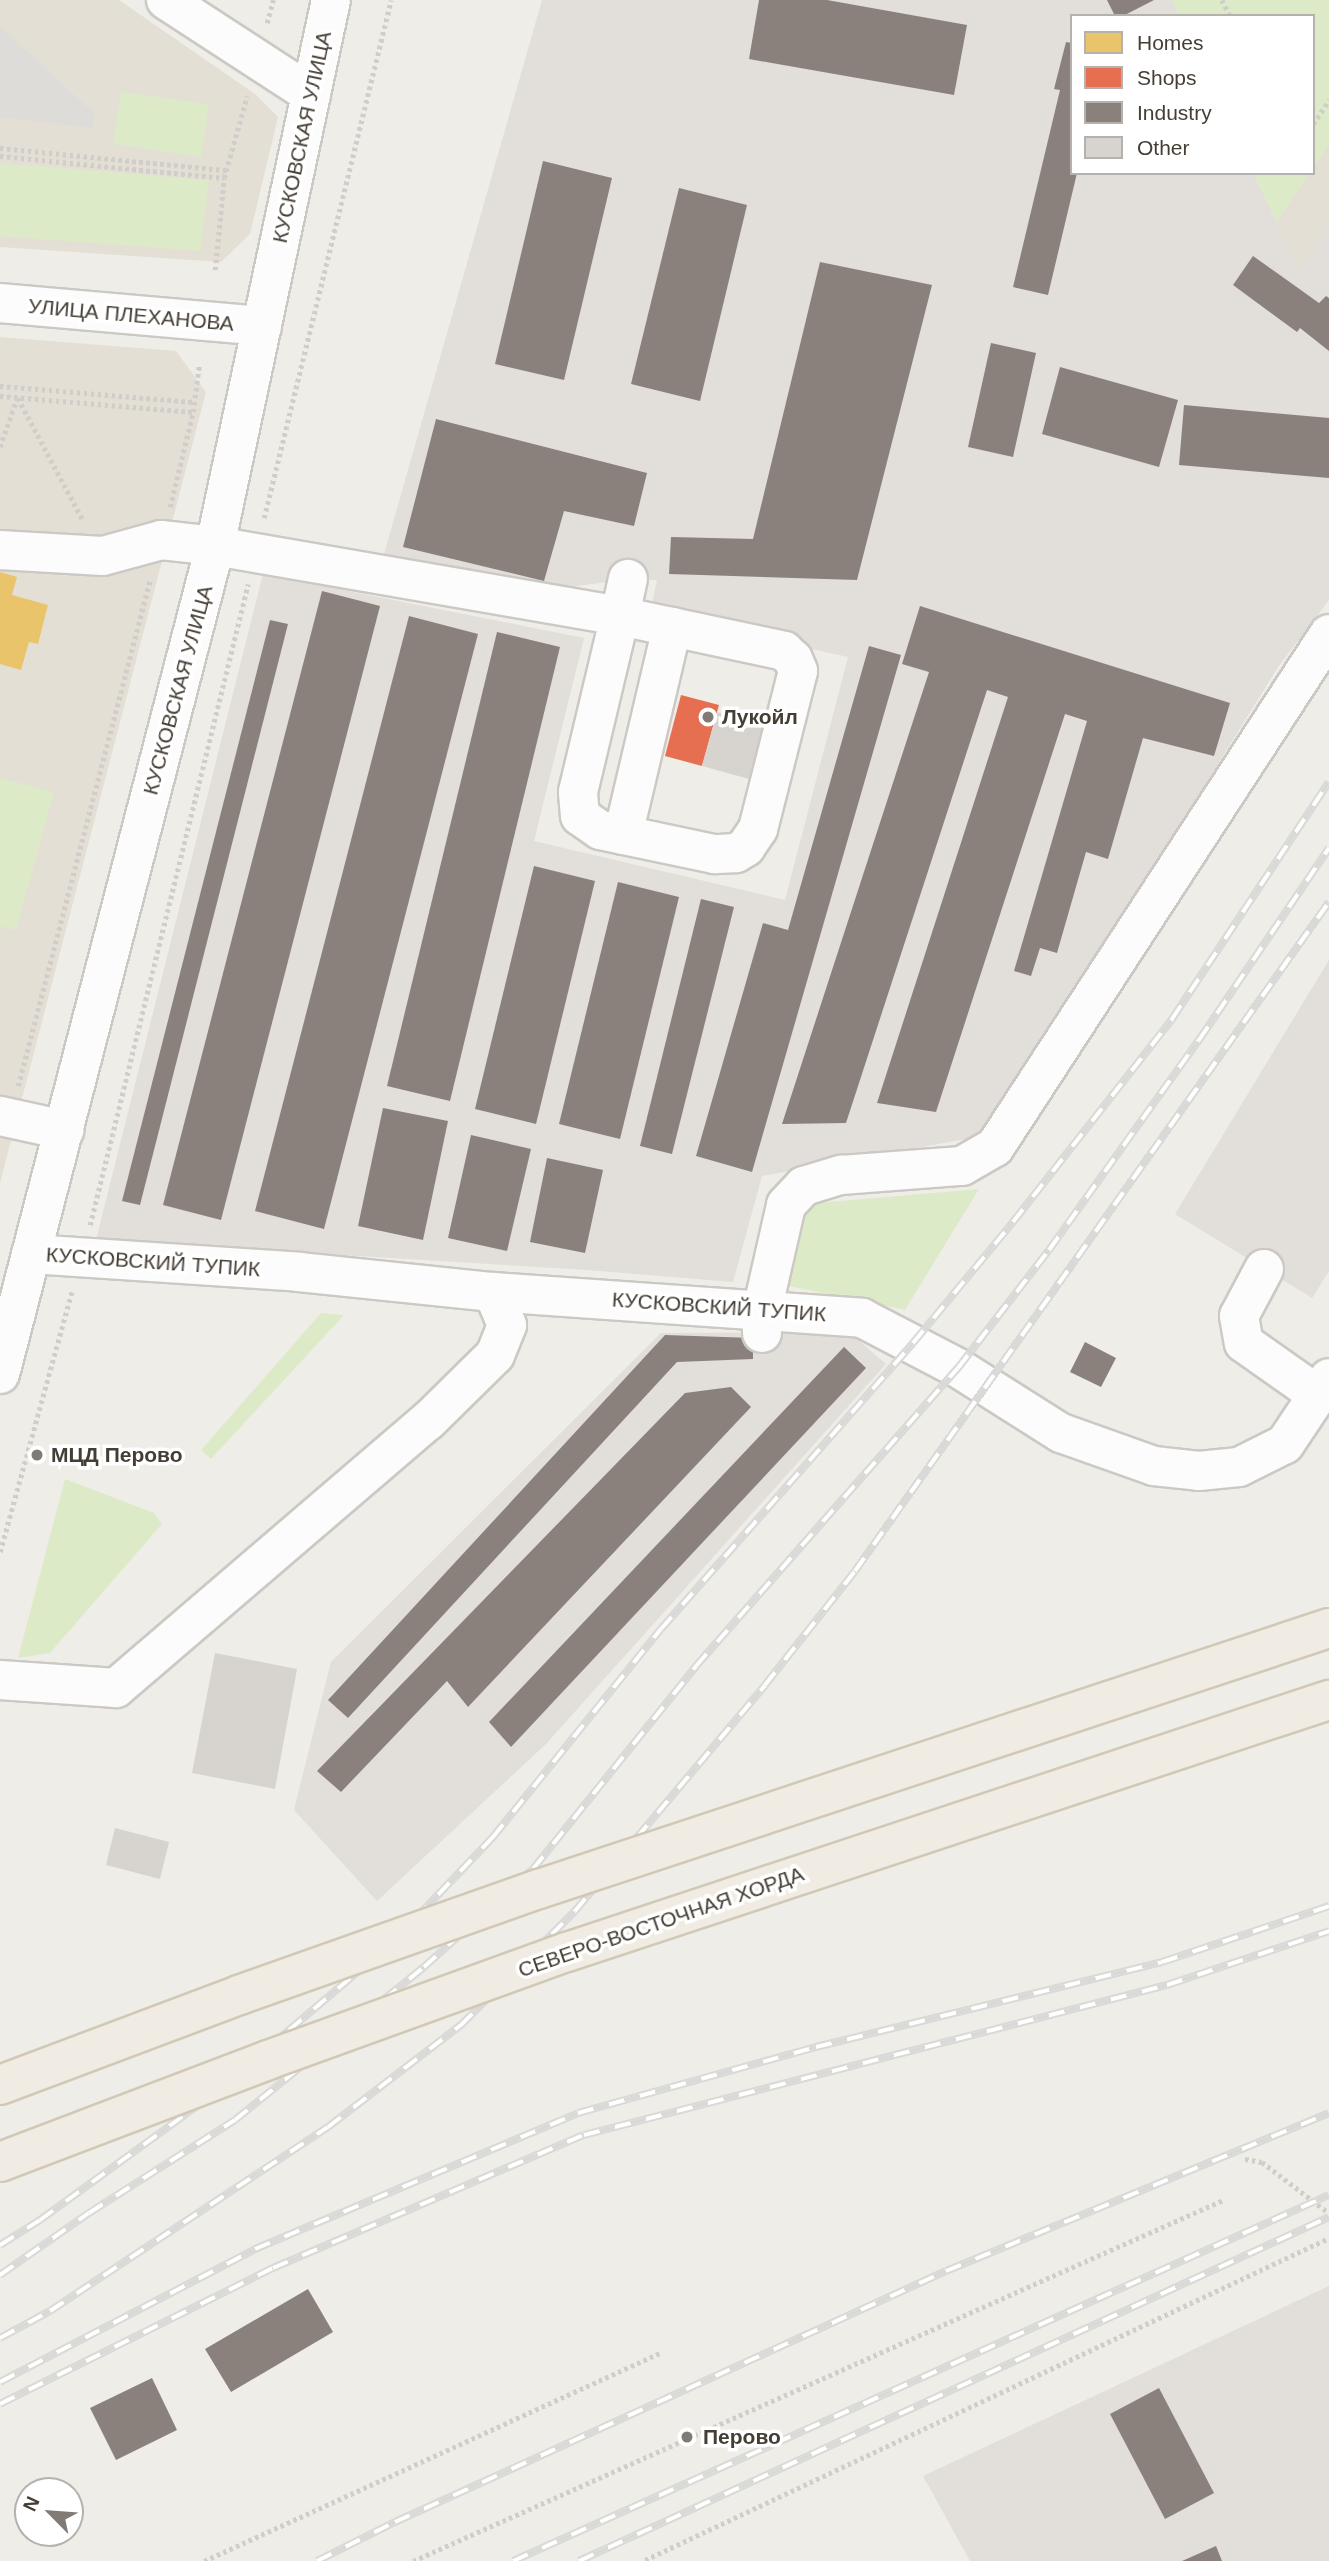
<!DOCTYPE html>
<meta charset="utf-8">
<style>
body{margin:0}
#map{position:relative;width:1329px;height:2561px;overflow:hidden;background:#efede8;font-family:Helvetica,sans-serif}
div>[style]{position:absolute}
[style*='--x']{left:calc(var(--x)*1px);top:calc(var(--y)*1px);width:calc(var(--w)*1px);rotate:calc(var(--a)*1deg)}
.residential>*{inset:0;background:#e3dfd5}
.industrial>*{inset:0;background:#e2ded9}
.green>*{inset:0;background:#ddeac8}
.parking>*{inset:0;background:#dedcd8}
.homes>*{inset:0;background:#e9c46a}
.shops>*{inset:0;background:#e76f51}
.industry>*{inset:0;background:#8a817c}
.building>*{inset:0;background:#d7d4cf}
.path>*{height:4.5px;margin-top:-2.25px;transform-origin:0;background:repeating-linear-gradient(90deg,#d0cdca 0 3.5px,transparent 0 7px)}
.roads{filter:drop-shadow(2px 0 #ccc9c4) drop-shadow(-2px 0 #ccc9c4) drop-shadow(0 2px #ccc9c4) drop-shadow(0 -2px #ccc9c4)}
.minor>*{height:38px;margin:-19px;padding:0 19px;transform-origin:19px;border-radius:19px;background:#fdfcfc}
.rail>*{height:8px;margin-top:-4px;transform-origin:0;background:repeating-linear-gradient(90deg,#fff 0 16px,#d9d9d8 0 32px);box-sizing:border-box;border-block:2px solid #d9d9d8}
.bridges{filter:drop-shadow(2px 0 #d1c8b5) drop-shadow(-2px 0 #d1c8b5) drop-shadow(0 2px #d1c8b5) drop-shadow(0 -2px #d1c8b5)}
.major-bridge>*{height:38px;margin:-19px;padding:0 19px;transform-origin:19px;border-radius:19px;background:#f0ece3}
.dots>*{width:19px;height:19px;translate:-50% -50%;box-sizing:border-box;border:4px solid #fff;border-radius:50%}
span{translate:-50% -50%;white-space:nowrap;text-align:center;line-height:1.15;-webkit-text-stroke:7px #fff;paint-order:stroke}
.street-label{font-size:21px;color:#453e35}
.poi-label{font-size:21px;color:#453e35;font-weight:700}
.left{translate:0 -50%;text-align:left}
.legend{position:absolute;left:1070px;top:14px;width:245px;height:161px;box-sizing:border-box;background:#fff;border:2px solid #b5b2ae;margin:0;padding:9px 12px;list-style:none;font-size:21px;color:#453e35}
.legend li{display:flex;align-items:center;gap:14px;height:35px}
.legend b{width:35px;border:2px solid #b5b2ae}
.north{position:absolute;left:14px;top:2477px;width:70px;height:70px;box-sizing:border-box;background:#fff;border:2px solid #b5b2ae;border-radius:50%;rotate:295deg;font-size:19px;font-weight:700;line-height:28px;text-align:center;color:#453e35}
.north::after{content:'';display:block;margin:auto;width:24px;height:32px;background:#807b74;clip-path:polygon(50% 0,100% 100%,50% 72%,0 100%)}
</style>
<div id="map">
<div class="residential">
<div style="clip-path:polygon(0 0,119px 0,255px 94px,278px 117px,250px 234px,221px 262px,0 247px)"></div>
<div style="clip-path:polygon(1172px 0,1329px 0,1329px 225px,1299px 269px,1253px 173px,1313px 173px,1313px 16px,1179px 16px)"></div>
<div style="clip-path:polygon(0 337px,176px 351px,206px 392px,0 1183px)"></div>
</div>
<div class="industrial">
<div style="clip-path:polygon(542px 0,1172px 0,1179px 16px,1072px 16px,1072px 173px,1253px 173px,1299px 269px,1329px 225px,1329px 600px,1278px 667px,988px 1135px,762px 1176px,733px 1282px,587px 1270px,96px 1240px,263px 574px,584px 638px,534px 841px,785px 900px,848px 657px,650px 613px,657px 580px,628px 579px,548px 590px,384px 554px)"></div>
<div style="clip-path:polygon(1329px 960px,1329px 1271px,1312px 1298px,1175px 1214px)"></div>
<div style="clip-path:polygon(849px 1332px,886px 1364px,546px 1744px,377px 1901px,294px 1810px,331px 1662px,661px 1333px)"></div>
<div style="clip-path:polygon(1329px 2286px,1329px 2561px,970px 2561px,923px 2476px)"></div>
</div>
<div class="green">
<div style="clip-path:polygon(1172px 0,1329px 0,1329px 144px,1313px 168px,1313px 16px,1179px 16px)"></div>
<div style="clip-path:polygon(121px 92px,209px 104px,201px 157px,113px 144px)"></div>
<div style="clip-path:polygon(0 163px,209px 180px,200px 251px,0 236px)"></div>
<div style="clip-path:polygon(1253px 173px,1309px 173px,1277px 222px)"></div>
<div style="clip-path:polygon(0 778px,54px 792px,16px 930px,0 926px)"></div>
<div style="clip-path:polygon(979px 1189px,905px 1310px,779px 1284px,805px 1204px)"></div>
<div style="clip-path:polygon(321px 1313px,344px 1315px,211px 1459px,201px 1450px)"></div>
<div style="clip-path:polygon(65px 1479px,154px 1513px,162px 1524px,50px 1653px,18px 1658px)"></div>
</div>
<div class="parking">
<div style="clip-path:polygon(0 26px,94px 113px,92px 128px,0 117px)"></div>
</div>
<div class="homes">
<div style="clip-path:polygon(0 572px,17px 577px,12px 595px,48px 605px,38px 644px,29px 642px,21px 670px,0 664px)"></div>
</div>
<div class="shops">
<div style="clip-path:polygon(681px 695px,719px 705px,702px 766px,665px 756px)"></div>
</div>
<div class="industry">
<div style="clip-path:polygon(759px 0,827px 0,967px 25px,954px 95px,749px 59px)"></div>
<div style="clip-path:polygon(1107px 0,1154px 0,1123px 16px,1115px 16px)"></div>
<div style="clip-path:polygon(1066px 42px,1072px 43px,1072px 173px,1077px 173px,1048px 295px,1013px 287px,1060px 90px,1054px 89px)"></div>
<div style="clip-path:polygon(543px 161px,612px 178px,564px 380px,495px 364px)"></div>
<div style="clip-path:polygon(679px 188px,747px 205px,700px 401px,631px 384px)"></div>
<div style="clip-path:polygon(1253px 256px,1319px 303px,1326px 296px,1329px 298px,1329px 351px,1300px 328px,1297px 332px,1233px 285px)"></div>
<div style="clip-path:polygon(820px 262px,932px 285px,857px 580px,669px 574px,671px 537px,753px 539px)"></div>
<div style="clip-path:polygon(991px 343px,1036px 353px,1013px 457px,968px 447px)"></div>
<div style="clip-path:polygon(1060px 367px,1178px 400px,1159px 467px,1042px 434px)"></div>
<div style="clip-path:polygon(1184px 405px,1329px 418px,1329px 478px,1179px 465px)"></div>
<div style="clip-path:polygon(436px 419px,647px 473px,634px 526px,564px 511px,544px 581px,403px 547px)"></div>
<div style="clip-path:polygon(322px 591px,380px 606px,221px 1220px,163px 1205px)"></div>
<div style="clip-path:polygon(920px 606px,1230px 703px,1214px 756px,1143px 738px,1108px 859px,1086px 852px,1057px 953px,1040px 948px,1031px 976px,1014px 971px,1087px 721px,1065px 714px,936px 1112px,877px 1103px,1008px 697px,987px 690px,846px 1123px,782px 1124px,929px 672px,902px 664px)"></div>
<div style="clip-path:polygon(409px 616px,478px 634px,324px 1229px,255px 1211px)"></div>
<div style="clip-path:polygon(270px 620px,288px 624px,140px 1205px,122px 1201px)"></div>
<div style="clip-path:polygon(497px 632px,560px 647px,450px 1101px,387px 1086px)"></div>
<div style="clip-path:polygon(869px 646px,901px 655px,752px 1172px,696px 1156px,763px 923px,788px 930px)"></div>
<div style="clip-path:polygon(534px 866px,595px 881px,536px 1124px,475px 1109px)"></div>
<div style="clip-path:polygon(618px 882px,679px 897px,620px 1139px,559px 1124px)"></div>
<div style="clip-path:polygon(701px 899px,734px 907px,672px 1154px,640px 1146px)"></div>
<div style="clip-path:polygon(383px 1108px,448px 1121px,423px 1240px,358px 1226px)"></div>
<div style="clip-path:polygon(471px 1135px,531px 1149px,507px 1251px,448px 1238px)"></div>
<div style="clip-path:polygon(547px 1158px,603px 1170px,585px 1253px,530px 1242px)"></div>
<div style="clip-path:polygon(665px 1335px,753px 1338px,753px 1359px,677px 1362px,348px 1718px,328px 1700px)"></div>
<div style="clip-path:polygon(1085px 1342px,1116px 1358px,1101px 1387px,1070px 1372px)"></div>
<div style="clip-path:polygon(844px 1347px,866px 1368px,511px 1747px,489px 1722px)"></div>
<div style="clip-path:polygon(731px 1387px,751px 1407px,468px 1707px,447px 1681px,341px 1792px,317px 1771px,685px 1393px)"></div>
<div style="clip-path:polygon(308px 2289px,333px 2332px,231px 2392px,205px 2349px)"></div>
<div style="clip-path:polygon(152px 2378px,177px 2430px,116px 2460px,90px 2408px)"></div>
<div style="clip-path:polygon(1159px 2388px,1214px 2493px,1165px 2519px,1110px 2414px)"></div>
<div style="clip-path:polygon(1216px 2546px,1222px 2561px,1182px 2561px)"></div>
</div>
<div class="building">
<div style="clip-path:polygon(717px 712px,775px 728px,760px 782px,702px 766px)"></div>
<div style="clip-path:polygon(215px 1653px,297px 1669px,275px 1789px,192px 1773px)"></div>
<div style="clip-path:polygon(115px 1828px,169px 1842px,160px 1879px,106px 1865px)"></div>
</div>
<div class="path">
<div style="--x:1222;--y:0;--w:18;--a:63"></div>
<div style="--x:267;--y:23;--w:24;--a:-75"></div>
<div style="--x:1313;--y:124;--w:29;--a:-56"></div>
<div style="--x:0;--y:148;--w:227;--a:5.6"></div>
<div style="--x:0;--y:156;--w:225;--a:5.6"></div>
<div style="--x:215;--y:270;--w:92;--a:-84.4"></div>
<div style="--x:224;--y:178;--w:85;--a:-74.3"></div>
<div style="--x:0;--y:386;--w:195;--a:4.7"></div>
<div style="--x:0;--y:396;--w:194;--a:4.7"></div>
<div style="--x:193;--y:412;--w:46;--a:-82.6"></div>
<div style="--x:18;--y:398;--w:138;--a:62"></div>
<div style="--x:0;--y:447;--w:52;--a:-70.9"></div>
<div style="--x:170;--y:507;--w:98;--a:-76.4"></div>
<div style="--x:264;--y:518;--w:533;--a:-76.22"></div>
<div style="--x:18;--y:1086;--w:523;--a:-75.38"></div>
<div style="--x:90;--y:1225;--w:660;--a:-76.15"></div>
<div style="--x:0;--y:1552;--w:272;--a:-74.6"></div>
<div style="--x:1245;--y:2159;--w:17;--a:10"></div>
<div style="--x:1262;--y:2162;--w:84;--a:37.3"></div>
<div style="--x:645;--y:2560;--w:756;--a:-25.21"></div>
<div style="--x:204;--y:2561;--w:501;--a:-24.52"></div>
<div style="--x:413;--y:2561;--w:887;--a:-24.02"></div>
</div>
<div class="roads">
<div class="minor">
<div style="--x:166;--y:0;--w:173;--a:33"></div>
<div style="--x:0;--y:303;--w:263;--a:5"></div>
<div style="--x:0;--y:550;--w:103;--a:3.3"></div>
<div style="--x:103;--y:556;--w:60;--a:-15.4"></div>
<div style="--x:161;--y:540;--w:54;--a:6.3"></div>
<div style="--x:215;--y:546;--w:411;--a:9.8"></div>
<div style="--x:620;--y:616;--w:168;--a:12"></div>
<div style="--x:784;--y:651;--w:12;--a:42"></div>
<div style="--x:793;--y:659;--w:13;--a:67"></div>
<div style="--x:798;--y:671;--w:163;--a:104.2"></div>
<div style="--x:758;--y:829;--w:22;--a:124"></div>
<div style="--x:746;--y:847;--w:12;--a:149"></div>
<div style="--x:736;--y:853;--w:22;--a:177"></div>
<div style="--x:714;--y:854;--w:116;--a:-168.1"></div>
<div style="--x:600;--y:830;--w:24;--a:-145"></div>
<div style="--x:580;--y:816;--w:24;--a:-95"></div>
<div style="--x:578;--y:792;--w:181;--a:-76.6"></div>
<div style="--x:620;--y:616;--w:38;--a:-78"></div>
<div style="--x:623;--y:835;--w:214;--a:-76.7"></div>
<div style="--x:0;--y:1116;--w:66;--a:12.3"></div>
<div style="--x:31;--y:1254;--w:269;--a:3.8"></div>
<div style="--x:299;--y:1272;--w:195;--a:5.9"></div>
<div style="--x:493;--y:1292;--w:370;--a:4"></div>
<div style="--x:862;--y:1318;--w:108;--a:27.5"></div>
<div style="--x:958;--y:1368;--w:122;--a:32.3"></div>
<div style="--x:1061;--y:1433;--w:99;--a:19.5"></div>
<div style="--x:1154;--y:1466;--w:45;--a:6.3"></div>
<div style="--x:1199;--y:1471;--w:40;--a:-5.7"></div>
<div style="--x:1239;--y:1467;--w:51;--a:-26.6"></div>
<div style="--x:1285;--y:1444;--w:79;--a:-56.3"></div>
<div style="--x:1264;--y:1269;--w:53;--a:118"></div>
<div style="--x:1239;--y:1316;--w:27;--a:80"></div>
<div style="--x:1244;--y:1343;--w:92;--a:35.2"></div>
<div style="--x:762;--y:1333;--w:22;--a:-90"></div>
<div style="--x:762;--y:1311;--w:109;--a:-77.2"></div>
<div style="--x:786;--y:1205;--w:26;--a:-47"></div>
<div style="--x:804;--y:1186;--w:39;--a:-17"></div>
<div style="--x:841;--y:1175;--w:121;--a:-4.3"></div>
<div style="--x:962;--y:1166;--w:38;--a:-30"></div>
<div style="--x:995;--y:1147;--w:612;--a:-56.93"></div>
<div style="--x:0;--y:1374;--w:855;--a:-75.44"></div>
<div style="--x:215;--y:546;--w:558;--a:-78.01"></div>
<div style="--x:0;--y:1680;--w:116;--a:3.9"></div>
<div style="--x:116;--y:1688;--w:411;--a:-40.6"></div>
<div style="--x:428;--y:1421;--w:94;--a:-44.6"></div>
<div style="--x:495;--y:1355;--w:32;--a:-68"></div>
<div style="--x:507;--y:1325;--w:36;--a:-113"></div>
</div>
</div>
<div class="rail">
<div style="--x:0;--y:2245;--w:47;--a:-32"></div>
<div style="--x:40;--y:2220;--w:218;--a:-36"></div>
<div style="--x:216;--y:2092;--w:233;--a:-40.3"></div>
<div style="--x:394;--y:1941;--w:144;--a:-46.4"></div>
<div style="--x:493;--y:1837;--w:267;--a:-51.1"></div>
<div style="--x:661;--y:1629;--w:381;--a:-48.6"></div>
<div style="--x:913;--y:1343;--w:157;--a:-50.4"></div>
<div style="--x:1013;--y:1222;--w:258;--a:-51.9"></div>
<div style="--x:1172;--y:1019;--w:284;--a:-56.5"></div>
<div style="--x:0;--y:2275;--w:108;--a:-34.9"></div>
<div style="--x:89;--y:2213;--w:173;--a:-32.5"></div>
<div style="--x:235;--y:2120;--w:243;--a:-39"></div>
<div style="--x:424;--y:1967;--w:147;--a:-42"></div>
<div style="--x:533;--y:1869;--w:260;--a:-51.2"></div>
<div style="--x:696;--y:1666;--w:397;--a:-48.7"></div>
<div style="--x:958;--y:1368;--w:149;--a:-52.4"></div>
<div style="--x:1049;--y:1250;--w:258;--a:-54.5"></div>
<div style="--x:1199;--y:1040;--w:232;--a:-55.9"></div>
<div style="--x:0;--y:2338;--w:57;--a:-28.4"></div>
<div style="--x:50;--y:2311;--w:333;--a:-33.5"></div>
<div style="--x:328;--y:2127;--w:168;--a:-37.5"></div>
<div style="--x:461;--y:2025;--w:161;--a:-45"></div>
<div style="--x:575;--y:1911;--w:295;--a:-49.9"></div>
<div style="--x:765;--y:1685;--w:145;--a:-51.7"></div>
<div style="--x:855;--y:1571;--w:820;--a:-54.68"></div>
<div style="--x:0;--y:2382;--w:288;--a:-27.5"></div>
<div style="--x:255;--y:2249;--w:350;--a:-22.8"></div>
<div style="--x:578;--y:2113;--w:247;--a:-15.5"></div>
<div style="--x:816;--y:2047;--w:356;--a:-13.8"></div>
<div style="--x:1162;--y:1962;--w:176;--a:-18.5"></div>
<div style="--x:0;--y:2404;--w:305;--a:-26.5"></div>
<div style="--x:273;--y:2268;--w:338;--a:-23.2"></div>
<div style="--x:584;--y:2135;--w:602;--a:-14.43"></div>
<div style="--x:1167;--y:1985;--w:171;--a:-18.4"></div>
<div style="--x:317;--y:2561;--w:87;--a:-26.6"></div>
<div style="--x:395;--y:2522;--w:605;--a:-24.49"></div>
<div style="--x:946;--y:2271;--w:414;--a:-22.4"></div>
<div style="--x:513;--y:2561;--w:894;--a:-24.16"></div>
<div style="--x:579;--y:2561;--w:825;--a:-24.64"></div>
</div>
<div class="bridges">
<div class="major-bridge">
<div style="--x:0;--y:2085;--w:255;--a:-20.6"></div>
<div style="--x:239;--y:1995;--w:318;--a:-19.5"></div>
<div style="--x:539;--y:1889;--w:832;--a:-18.28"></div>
<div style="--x:0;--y:2162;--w:287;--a:-20.8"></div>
<div style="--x:268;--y:2060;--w:318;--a:-19.9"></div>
<div style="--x:567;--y:1952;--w:803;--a:-18.3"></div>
</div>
</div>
<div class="dots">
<div style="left:708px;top:717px;background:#807b74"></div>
<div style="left:37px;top:1455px;background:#807b74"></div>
<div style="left:687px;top:2437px;background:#807b74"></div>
</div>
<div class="street-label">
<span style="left:302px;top:137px;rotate:-78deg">КУСКОВСКАЯ УЛИЦА</span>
<span style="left:131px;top:315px;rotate:5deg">УЛИЦА ПЛЕХАНОВА</span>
<span style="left:178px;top:690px;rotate:-75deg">КУСКОВСКАЯ УЛИЦА</span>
<span style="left:153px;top:1262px;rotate:4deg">КУСКОВСКИЙ ТУПИК</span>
<span style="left:719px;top:1307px;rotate:4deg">КУСКОВСКИЙ ТУПИК</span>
<span style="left:661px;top:1922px;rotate:-19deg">СЕВЕРО-ВОСТОЧНАЯ ХОРДА</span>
</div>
<div class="poi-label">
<span class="left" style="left:722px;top:717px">Лукойл</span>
<span class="left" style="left:51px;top:1455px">МЦД Перово</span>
<span class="left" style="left:703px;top:2437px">Перово</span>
</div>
<ul class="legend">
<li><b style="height:19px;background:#e9c46a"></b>Homes</li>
<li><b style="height:19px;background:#e76f51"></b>Shops</li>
<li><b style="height:19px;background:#8a817c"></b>Industry</li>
<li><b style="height:19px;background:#d7d4cf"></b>Other</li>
</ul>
<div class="north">N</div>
</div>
